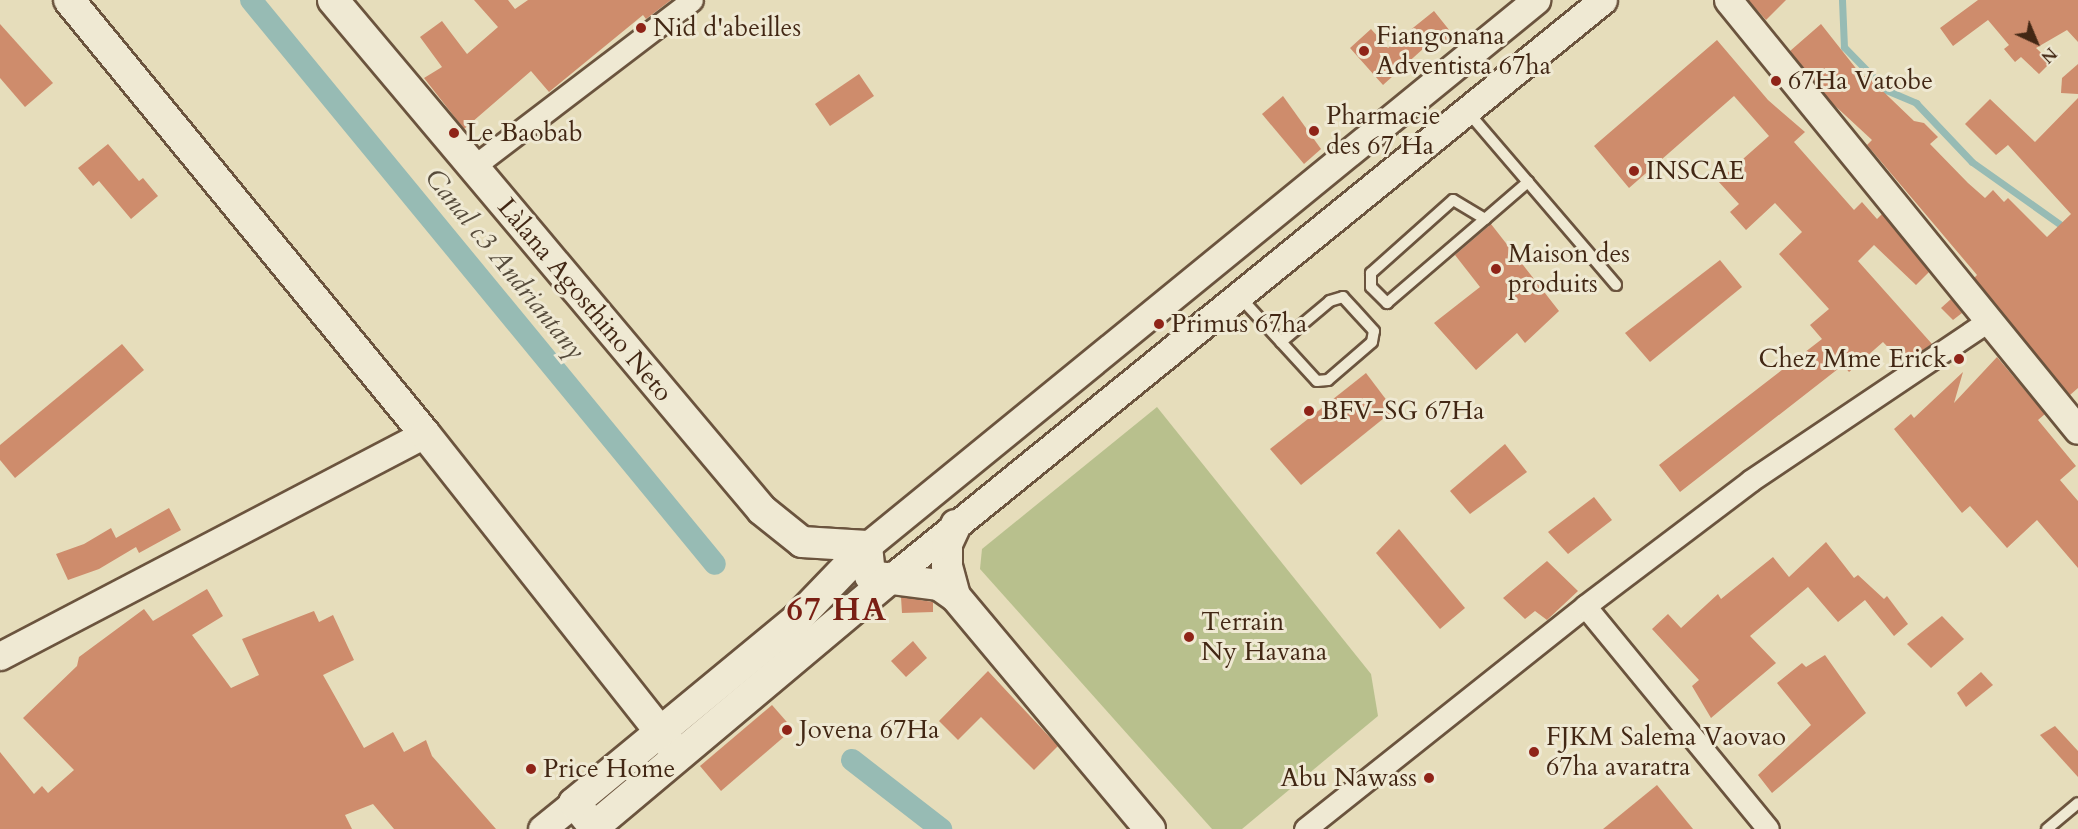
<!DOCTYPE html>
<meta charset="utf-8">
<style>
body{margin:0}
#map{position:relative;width:2078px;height:829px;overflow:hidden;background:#e6ddbb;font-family:Cardo,serif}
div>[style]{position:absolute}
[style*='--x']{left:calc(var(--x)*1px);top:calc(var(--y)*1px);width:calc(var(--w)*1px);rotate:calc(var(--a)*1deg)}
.green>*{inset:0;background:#b8c08d}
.stream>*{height:7px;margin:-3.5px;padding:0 3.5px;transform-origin:3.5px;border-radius:3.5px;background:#97bbb4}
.canal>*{height:22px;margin:-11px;padding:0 11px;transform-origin:11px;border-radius:11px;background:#97bbb4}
.building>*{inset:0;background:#ce8c6c}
.roads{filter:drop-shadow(2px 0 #6b543e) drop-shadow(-2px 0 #6b543e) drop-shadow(0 2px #6b543e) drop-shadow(0 -2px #6b543e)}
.service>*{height:10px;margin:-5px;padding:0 5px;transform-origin:5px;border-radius:5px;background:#efe9d3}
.minor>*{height:21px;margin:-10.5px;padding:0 10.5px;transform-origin:10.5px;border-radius:10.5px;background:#efe9d3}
.tertiary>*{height:27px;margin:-13.5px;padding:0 13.5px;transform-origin:13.5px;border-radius:13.5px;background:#efe9d3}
.secondary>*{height:30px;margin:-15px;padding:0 15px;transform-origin:15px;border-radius:15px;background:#efe9d3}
.dots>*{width:16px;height:16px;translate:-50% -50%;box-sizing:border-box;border:3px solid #efe9d3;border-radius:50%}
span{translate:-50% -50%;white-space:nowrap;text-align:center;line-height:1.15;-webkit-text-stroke:6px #efe9d3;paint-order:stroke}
.poi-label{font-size:26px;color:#422714}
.left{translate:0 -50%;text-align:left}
.right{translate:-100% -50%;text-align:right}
.street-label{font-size:26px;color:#422714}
.water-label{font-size:27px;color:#574c3c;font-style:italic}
.district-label{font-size:32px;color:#7a1f14;font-weight:700;letter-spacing:1.5px}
.north{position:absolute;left:2006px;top:12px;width:60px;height:60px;-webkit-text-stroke:4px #efe9d3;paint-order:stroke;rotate:136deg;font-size:16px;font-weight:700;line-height:24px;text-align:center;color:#422714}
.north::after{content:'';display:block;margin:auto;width:21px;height:27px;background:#422714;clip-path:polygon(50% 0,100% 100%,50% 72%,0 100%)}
</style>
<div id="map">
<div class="green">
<div style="clip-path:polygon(1157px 407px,1371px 674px,1378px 716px,1242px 829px,1212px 829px,980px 569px,982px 549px)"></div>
</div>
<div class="stream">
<div style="--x:1842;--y:0;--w:47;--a:87.6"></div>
<div style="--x:1844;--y:47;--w:60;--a:45.7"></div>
<div style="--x:1886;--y:90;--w:33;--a:23"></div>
<div style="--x:1916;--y:103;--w:81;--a:46.5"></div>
<div style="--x:1972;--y:162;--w:130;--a:35.3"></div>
</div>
<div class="canal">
<div style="--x:251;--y:0;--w:730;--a:50.56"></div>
<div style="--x:852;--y:760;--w:113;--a:37.8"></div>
</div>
<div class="building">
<div style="clip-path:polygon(474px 0,508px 0,515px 9px,528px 0,671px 0,646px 19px,643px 15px,549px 92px,531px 71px,464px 129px,424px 78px,442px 67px,420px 37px,442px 21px,467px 54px,498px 27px)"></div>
<div style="clip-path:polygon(1748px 0,1786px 0,1766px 20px)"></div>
<div style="clip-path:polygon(1978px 0,2078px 0,2078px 42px,2067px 30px,2036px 48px,2051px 62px,2039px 74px,2021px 57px,2015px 62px,2004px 49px,2009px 45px,1988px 20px,1953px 46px,1940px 28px)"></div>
<div style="clip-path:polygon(1434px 11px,1454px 36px,1430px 55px,1424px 48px,1383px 85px,1350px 48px,1371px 29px,1388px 48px)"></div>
<div style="clip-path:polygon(0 24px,53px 83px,25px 107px,0 78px)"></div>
<div style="clip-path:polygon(1821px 24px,1862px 76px,1867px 76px,1914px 121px,1924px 123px,1938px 137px,1930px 144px,1968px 183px,1985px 198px,1993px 190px,2004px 202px,2008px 198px,2047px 237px,2071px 214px,2008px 145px,1996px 155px,1965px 124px,1990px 99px,2035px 142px,2078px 98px,2078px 388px,2070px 395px,1974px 278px,1977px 275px,1867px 145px,1872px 140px,1832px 103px,1790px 51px)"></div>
<div style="clip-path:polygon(1717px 40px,1768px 100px,1805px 132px,1794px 142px,1854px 210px,1862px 202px,1877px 219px,1882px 214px,1929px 272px,1916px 285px,1874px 245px,1858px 261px,1932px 344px,1903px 363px,1883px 342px,1849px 372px,1843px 365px,1680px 492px,1659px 465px,1822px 339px,1810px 325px,1829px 309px,1779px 254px,1802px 232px,1775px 203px,1746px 230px,1730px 212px,1739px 204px,1718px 181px,1769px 136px,1734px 96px,1629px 188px,1594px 146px)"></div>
<div style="clip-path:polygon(2078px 64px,2078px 94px,2061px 93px,2062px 78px)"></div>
<div style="clip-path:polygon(859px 74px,874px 96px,830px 126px,815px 104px)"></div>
<div style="clip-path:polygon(1283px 96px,1321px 149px,1304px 164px,1262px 114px)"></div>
<div style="clip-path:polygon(108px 144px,139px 181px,143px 178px,158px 196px,131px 219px,99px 181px,93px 186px,78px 168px)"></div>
<div style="clip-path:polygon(1491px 224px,1559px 311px,1525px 343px,1517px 333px,1476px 370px,1434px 323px,1480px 287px,1455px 255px)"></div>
<div style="clip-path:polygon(1720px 260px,1742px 287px,1650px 362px,1625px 333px)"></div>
<div style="clip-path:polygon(1951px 299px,1962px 313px,1953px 320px,1941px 308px)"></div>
<div style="clip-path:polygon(122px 344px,144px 370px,15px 478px,0 460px,0 445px)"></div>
<div style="clip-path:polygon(1997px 357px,2045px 414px,2038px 420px,2076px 466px,2060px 480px,2078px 501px,2078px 568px,2037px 520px,2007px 548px,1970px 506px,1962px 513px,1894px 429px,1911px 414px,1914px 418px,1963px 372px,1954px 403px)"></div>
<div style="clip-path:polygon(1366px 373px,1394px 410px,1301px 485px,1270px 449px)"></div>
<div style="clip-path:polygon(1505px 444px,1527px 472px,1470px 514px,1450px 491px)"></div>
<div style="clip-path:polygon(1594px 497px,1612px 520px,1568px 554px,1548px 532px)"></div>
<div style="clip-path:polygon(169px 508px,181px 530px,139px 553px,136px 547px,99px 569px,68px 580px,56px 554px,84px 544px,111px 528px,116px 538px)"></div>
<div style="clip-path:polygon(1399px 529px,1465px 608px,1440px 629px,1376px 553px)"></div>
<div style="clip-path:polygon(1826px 542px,1854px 578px,1858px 575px,1884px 599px,1887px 596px,1908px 624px,1894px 636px,1865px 600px,1838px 622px,1808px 587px,1750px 636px,1776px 663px,1711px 718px,1692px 686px,1699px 680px,1652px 629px,1668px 614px,1681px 628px,1718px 594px,1721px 599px,1773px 557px,1789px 577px)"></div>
<div style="clip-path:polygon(1547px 561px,1578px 591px,1547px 620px,1535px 611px,1525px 619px,1503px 598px)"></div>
<div style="clip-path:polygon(207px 589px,223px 616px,192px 635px,231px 688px,259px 675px,242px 639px,314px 611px,319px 622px,333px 615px,354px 660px,323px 675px,364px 748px,393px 732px,404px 752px,426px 740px,432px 756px,496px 829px,394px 829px,373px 804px,345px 815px,352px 829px,0 829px,0 752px,34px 794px,42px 786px,48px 793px,74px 770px,23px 718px,77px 666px,79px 657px,144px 609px,153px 621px)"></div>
<div style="clip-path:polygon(901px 597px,933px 602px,933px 612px,902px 613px)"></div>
<div style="clip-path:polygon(1942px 616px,1964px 639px,1931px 668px,1907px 644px)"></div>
<div style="clip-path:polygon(913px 641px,927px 658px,906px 677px,891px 661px)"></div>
<div style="clip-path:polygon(1825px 655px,1866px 713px,1772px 793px,1758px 775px,1811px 725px,1777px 683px,1802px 663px,1806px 667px)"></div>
<div style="clip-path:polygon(988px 671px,1058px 746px,1034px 770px,981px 717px,958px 740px,939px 721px)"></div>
<div style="clip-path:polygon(1981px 672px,1993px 685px,1966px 707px,1957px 693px)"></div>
<div style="clip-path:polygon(772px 705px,793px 729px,721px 791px,700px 766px)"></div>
<div style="clip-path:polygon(2055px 726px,2078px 751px,2078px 777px,2040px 735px)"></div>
<div style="clip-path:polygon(1657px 785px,1693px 829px,1603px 829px)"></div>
</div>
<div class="roads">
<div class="service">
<div style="--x:1467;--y:111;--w:229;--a:49.4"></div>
<div style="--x:1485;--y:219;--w:37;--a:-149"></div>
<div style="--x:1453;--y:200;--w:110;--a:138.3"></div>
<div style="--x:1371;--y:273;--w:14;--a:90"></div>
<div style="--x:1371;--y:287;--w:23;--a:45"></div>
<div style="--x:1387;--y:303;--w:129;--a:-40.6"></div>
<div style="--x:1485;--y:219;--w:57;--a:-40.7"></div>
<div style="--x:1239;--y:296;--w:115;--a:47.5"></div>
<div style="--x:1317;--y:381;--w:11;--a:-5"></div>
<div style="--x:1328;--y:380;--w:58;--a:-40.8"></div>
<div style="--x:1372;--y:342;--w:11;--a:-80"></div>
<div style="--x:1374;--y:331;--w:46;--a:-132.4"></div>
<div style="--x:1343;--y:297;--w:14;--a:163"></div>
<div style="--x:1330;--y:301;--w:64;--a:140.1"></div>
<div style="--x:2047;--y:829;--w:40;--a:-40"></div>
</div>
<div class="minor">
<div style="--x:473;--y:167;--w:275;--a:-37.3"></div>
<div style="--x:1585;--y:606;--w:288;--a:50.6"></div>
<div style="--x:1305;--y:829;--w:358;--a:-38.5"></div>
<div style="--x:1585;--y:606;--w:207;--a:-37.1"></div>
<div style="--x:1750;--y:481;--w:289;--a:-33.9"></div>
</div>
<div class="tertiary">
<div style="--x:1728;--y:0;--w:554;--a:50.86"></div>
<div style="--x:867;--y:546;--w:864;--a:-39.22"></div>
<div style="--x:891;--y:578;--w:917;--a:-39.07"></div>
<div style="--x:0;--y:656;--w:479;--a:-27.6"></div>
<div style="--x:542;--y:829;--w:41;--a:-39.1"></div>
</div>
<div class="secondary">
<div style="--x:69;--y:0;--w:561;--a:50.64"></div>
<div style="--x:425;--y:434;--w:408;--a:51.7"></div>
<div style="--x:333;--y:0;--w:666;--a:49.93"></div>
<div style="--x:762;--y:510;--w:51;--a:38.7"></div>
<div style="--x:802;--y:542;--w:65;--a:3.5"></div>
<div style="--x:867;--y:546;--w:30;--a:84"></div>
<div style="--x:870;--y:576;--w:70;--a:7.4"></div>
<div style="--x:939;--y:585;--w:19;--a:35"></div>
<div style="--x:955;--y:596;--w:304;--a:50.1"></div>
<div style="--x:955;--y:596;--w:31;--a:-105"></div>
<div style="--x:947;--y:566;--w:22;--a:-90"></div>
<div style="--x:947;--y:544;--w:21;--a:-65"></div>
<div style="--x:594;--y:827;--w:388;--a:-40"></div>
<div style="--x:596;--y:829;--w:34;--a:-130"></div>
<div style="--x:574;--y:803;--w:289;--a:-39.5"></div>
<div style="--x:797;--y:619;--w:101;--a:-46.2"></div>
</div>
</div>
<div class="dots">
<div style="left:641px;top:28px;background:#8f2418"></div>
<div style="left:1364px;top:51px;background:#8f2418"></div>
<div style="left:1776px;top:81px;background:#8f2418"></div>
<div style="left:1314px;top:131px;background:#8f2418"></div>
<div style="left:454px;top:133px;background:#8f2418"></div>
<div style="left:1634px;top:171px;background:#8f2418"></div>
<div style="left:1496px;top:269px;background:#8f2418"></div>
<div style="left:1159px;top:324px;background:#8f2418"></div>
<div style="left:1959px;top:359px;background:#8f2418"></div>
<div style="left:1309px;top:411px;background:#8f2418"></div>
<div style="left:1189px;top:637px;background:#8f2418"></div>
<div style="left:787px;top:730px;background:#8f2418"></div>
<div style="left:1534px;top:752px;background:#8f2418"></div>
<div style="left:531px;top:769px;background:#8f2418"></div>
<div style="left:1429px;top:778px;background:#8f2418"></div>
</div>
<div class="poi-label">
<span class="left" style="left:653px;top:28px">Nid d'abeilles</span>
<span class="left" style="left:1376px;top:51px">Fiangonana<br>Adventista 67ha</span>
<span class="left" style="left:1788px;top:81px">67Ha Vatobe</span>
<span class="left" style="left:1326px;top:131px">Pharmacie<br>des 67 Ha</span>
<span class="left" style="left:466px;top:133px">Le Baobab</span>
<span class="left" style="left:1646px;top:171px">INSCAE</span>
<span class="left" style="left:1508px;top:269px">Maison des<br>produits</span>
<span class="left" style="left:1171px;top:324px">Primus 67ha</span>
<span class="right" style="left:1947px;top:359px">Chez Mme Erick</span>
<span class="left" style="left:1321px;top:411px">BFV-SG 67Ha</span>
<span class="left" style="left:1201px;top:637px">Terrain<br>Ny Havana</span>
<span class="left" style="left:799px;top:730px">Jovena 67Ha</span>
<span class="left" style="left:1546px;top:752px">FJKM Salema Vaovao<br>67ha avaratra</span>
<span class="left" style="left:543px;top:769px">Price Home</span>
<span class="right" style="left:1417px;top:778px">Abu Nawass</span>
</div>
<div class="street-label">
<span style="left:585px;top:300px;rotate:50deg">Làlana Agosthino Neto</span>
</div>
<div class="water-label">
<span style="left:505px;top:264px;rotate:51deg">Canal c3 Andriantany</span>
</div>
<div class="district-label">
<span style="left:837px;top:610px">67 HA</span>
</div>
<div class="north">N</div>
</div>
